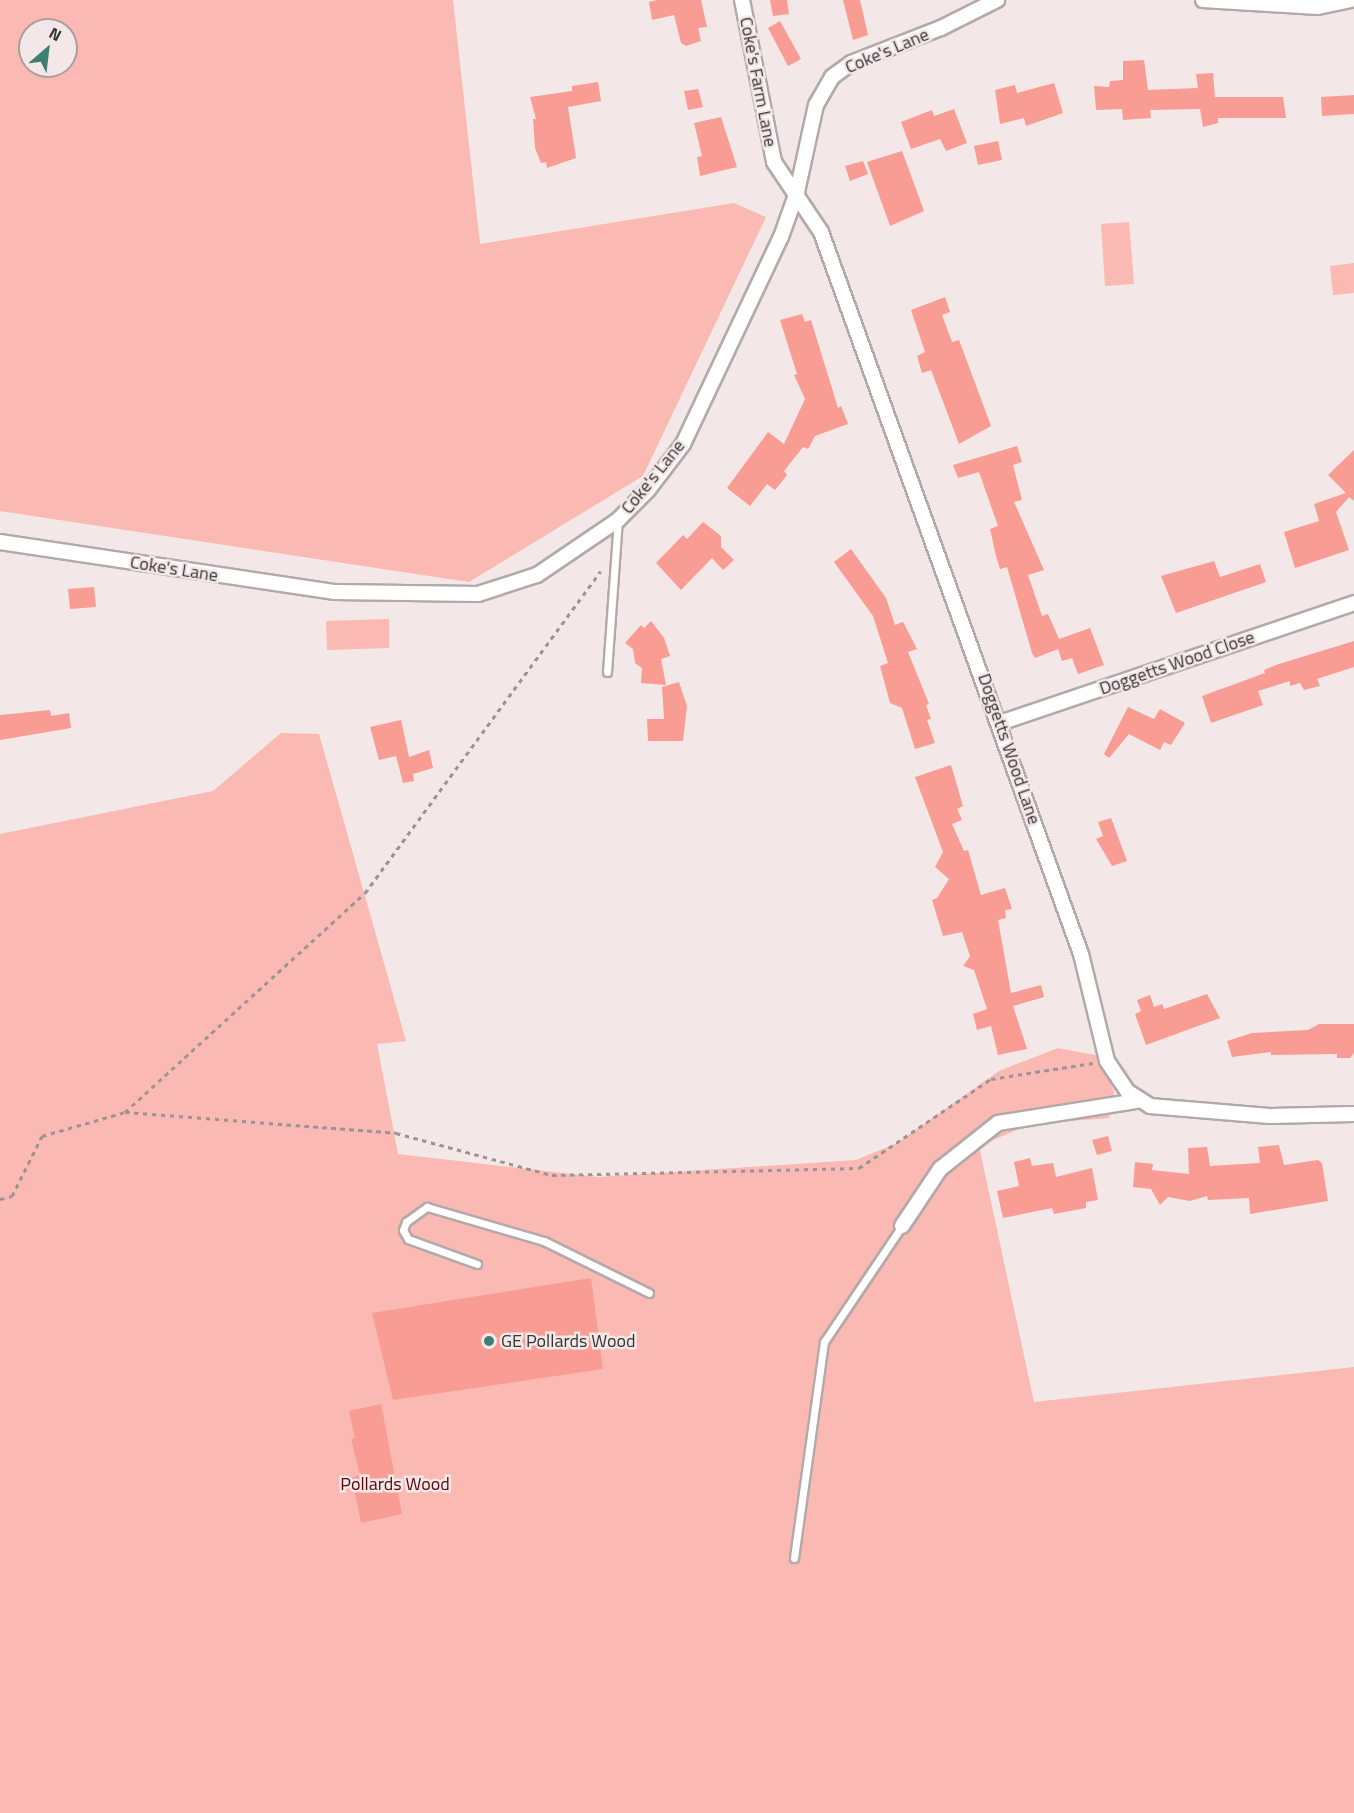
<!DOCTYPE html>
<style>
body{margin:0}
#map{position:relative;width:1354px;height:1813px;overflow:hidden;background:#f3e8e7;font-family:"Titillium Web",sans-serif}
div>[style]{position:absolute}
[style*='--x']{left:calc(var(--x)*1px);top:calc(var(--y)*1px);width:calc(var(--w)*1px);rotate:calc(var(--a)*1deg)}
.green>*{inset:0;background:#fab9b2}
.building>*{inset:0;background:#f99c93}
.path>*{height:3px;margin-top:-1.5px;transform-origin:0;background:repeating-linear-gradient(90deg,#9c9493 0 4.5px,transparent 0 9px)}
.roads{filter:drop-shadow(2px 0 #b3a9a8) drop-shadow(-2px 0 #b3a9a8) drop-shadow(0 2px #b3a9a8) drop-shadow(0 -2px #b3a9a8)}
.lane>*{height:7px;margin:-3.5px;padding:0 3.5px;transform-origin:3.5px;border-radius:3.5px;background:#fff}
.street>*{height:14px;margin:-7px;padding:0 7px;transform-origin:7px;border-radius:7px;background:#fff}
.dots>*{width:16px;height:16px;translate:-50% -50%;box-sizing:border-box;border:3px solid #f3e8e7;border-radius:50%}
span{translate:-50% -50%;white-space:nowrap;text-align:center;line-height:1.15;-webkit-text-stroke:5px #f3e8e7;paint-order:stroke}
.street-label{font-size:18px;color:#383433}
.poi-label{font-size:18px;color:#383433}
.left{translate:0 -50%;text-align:left}
.park-label{font-size:18px;color:#5a070b}
.north{position:absolute;left:18px;top:18px;width:60px;height:60px;box-sizing:border-box;background:#f3e8e7;border:2px solid #a8a09f;border-radius:50%;rotate:28deg;font-size:16px;font-weight:700;line-height:24px;text-align:center;color:#383433}
.north::after{content:'';display:block;margin:auto;width:21px;height:27px;background:#3e8070;clip-path:polygon(50% 0,100% 100%,50% 72%,0 100%)}
</style>
<div id="map">
<div class="green">
<div style="clip-path:polygon(evenodd,0 0,453px 0,480px 244px,734px 203px,766px 217px,643px 476px,469px 582px,0 511px,0 0,30px 30px,66px 30px,66px 66px,30px 66px,30px 30px)"></div>
<div style="clip-path:polygon(1129px 222px,1134px 284px,1105px 286px,1101px 224px)"></div>
<div style="clip-path:polygon(1354px 263px,1354px 293px,1333px 295px,1330px 266px)"></div>
<div style="clip-path:polygon(389px 619px,389px 648px,327px 650px,326px 621px)"></div>
<div style="clip-path:polygon(281px 733px,319px 734px,406px 1041px,377px 1044px,398px 1154px,598px 1177px,856px 1160px,897px 1143px,999px 1071px,1058px 1048px,1100px 1056px,1114px 1092px,1109px 1118px,1031px 1124px,979px 1146px,1034px 1402px,1354px 1367px,1354px 1813px,0 1813px,0 834px,213px 791px)"></div>
</div>
<div class="building">
<div style="clip-path:polygon(657px 0,701px 0,707px 27px,698px 28px,701px 41px,686px 46px,681px 43px,674px 15px,652px 20px,649px 2px)"></div>
<div style="clip-path:polygon(770px 0,787px 0,789px 14px,773px 16px)"></div>
<div style="clip-path:polygon(843px 0,860px 0,868px 35px,853px 40px)"></div>
<div style="clip-path:polygon(780px 21px,801px 59px,788px 66px,768px 28px)"></div>
<div style="clip-path:polygon(1144px 60px,1148px 90px,1198px 88px,1196px 74px,1213px 73px,1215px 97px,1283px 97px,1286px 118px,1218px 118px,1218px 123px,1203px 127px,1200px 109px,1150px 110px,1151px 118px,1123px 120px,1122px 109px,1096px 110px,1094px 86px,1109px 87px,1110px 81px,1123px 80px,1123px 61px)"></div>
<div style="clip-path:polygon(598px 82px,601px 101px,568px 107px,576px 158px,547px 168px,546px 162px,541px 163px,535px 148px,533px 119px,536px 119px,530px 97px,572px 91px,572px 86px)"></div>
<div style="clip-path:polygon(1054px 83px,1063px 113px,1026px 126px,1024px 118px,1000px 124px,995px 90px,1015px 85px,1017px 93px)"></div>
<div style="clip-path:polygon(698px 89px,703px 107px,688px 110px,684px 91px)"></div>
<div style="clip-path:polygon(1354px 95px,1354px 114px,1322px 116px,1321px 97px)"></div>
<div style="clip-path:polygon(954px 109px,967px 143px,946px 151px,940px 139px,911px 149px,901px 122px,932px 110px,934px 116px)"></div>
<div style="clip-path:polygon(721px 117px,737px 167px,700px 176px,697px 157px,702px 156px,694px 123px)"></div>
<div style="clip-path:polygon(998px 141px,1002px 160px,978px 165px,974px 146px)"></div>
<div style="clip-path:polygon(902px 151px,924px 211px,890px 226px,867px 162px)"></div>
<div style="clip-path:polygon(863px 161px,868px 174px,850px 181px,845px 166px)"></div>
<div style="clip-path:polygon(945px 297px,950px 312px,942px 315px,952px 342px,959px 340px,991px 426px,959px 444px,931px 370px,922px 373px,917px 356px,925px 352px,911px 310px)"></div>
<div style="clip-path:polygon(802px 314px,805px 322px,811px 320px,838px 408px,841px 406px,848px 424px,815px 436px,808px 449px,803px 447px,784px 471px,787px 475px,775px 490px,767px 484px,750px 506px,727px 488px,768px 432px,784px 444px,805px 399px,794px 375px,797px 374px,780px 320px)"></div>
<div style="clip-path:polygon(1017px 446px,1022px 462px,1013px 465px,1022px 500px,1014px 502px,1044px 570px,1028px 575px,1042px 616px,1048px 614px,1059px 639px,1090px 628px,1104px 665px,1078px 674px,1072px 658px,1062px 661px,1058px 649px,1035px 658px,1032px 653px,1007px 567px,1000px 569px,996px 556px,990px 529px,998px 526px,979px 472px,958px 478px,953px 465px)"></div>
<div style="clip-path:polygon(1354px 450px,1354px 501px,1349px 497px,1336px 512px,1349px 550px,1295px 568px,1284px 532px,1319px 521px,1314px 504px,1346px 493px,1328px 475px)"></div>
<div style="clip-path:polygon(703px 522px,721px 536px,721px 547px,734px 560px,723px 570px,712px 558px,681px 590px,656px 563px,683px 535px,687px 539px)"></div>
<div style="clip-path:polygon(851px 549px,886px 598px,895px 625px,903px 622px,917px 649px,908px 652px,929px 704px,926px 705px,931px 719px,927px 720px,935px 743px,915px 749px,902px 708px,890px 703px,880px 666px,888px 663px,873px 616px,834px 562px)"></div>
<div style="clip-path:polygon(1214px 561px,1220px 577px,1260px 564px,1266px 582px,1176px 613px,1161px 576px)"></div>
<div style="clip-path:polygon(94px 587px,96px 607px,70px 609px,68px 589px)"></div>
<div style="clip-path:polygon(651px 621px,664px 638px,670px 656px,661px 659px,666px 685px,641px 683px,642px 668px,635px 663px,633px 649px,625px 643px,641px 625px,644px 628px)"></div>
<div style="clip-path:polygon(1354px 641px,1354px 667px,1317px 679px,1320px 686px,1304px 690px,1300px 683px,1290px 686px,1290px 681px,1258px 691px,1263px 705px,1211px 723px,1202px 696px,1265px 673px,1264px 670px,1279px 664px)"></div>
<div style="clip-path:polygon(679px 682px,687px 706px,683px 741px,648px 741px,647px 719px,664px 719px,662px 687px)"></div>
<div style="clip-path:polygon(1128px 707px,1154px 719px,1160px 709px,1185px 723px,1171px 745px,1164px 742px,1160px 750px,1129px 734px,1109px 758px,1104px 754px)"></div>
<div style="clip-path:polygon(50px 710px,51px 716px,69px 713px,71px 728px,0 740px,0 715px)"></div>
<div style="clip-path:polygon(401px 720px,409px 757px,429px 750px,433px 768px,413px 774px,414px 781px,403px 783px,396px 756px,379px 760px,370px 727px)"></div>
<div style="clip-path:polygon(951px 765px,963px 806px,957px 809px,962px 820px,952px 824px,964px 851px,968px 850px,981px 895px,1005px 888px,1012px 909px,1005px 910px,1006px 918px,998px 920px,1011px 993px,1041px 985px,1044px 997px,1013px 1006px,1027px 1049px,998px 1055px,991px 1026px,977px 1030px,973px 1014px,987px 1009px,974px 970px,963px 966px,970px 956px,962px 932px,943px 936px,932px 900px,937px 898px,949px 879px,935px 867px,943px 852px,915px 777px)"></div>
<div style="clip-path:polygon(1111px 818px,1127px 861px,1112px 866px,1096px 839px,1103px 836px,1098px 822px)"></div>
<div style="clip-path:polygon(1207px 994px,1220px 1018px,1146px 1045px,1135px 1014px,1141px 1011px,1137px 1000px,1150px 995px,1154px 1007px,1162px 1004px,1164px 1009px)"></div>
<div style="clip-path:polygon(1319px 1024px,1354px 1024px,1354px 1053px,1350px 1058px,1337px 1058px,1337px 1054px,1271px 1055px,1271px 1052px,1232px 1057px,1227px 1041px,1252px 1033px,1308px 1030px)"></div>
<div style="clip-path:polygon(1108px 1136px,1112px 1151px,1097px 1155px,1092px 1140px)"></div>
<div style="clip-path:polygon(1279px 1145px,1284px 1165px,1318px 1160px,1322px 1163px,1328px 1201px,1250px 1214px,1249px 1198px,1208px 1200px,1207px 1196px,1190px 1201px,1168px 1197px,1160px 1205px,1151px 1189px,1133px 1187px,1135px 1162px,1153px 1164px,1152px 1170px,1189px 1174px,1188px 1148px,1207px 1147px,1210px 1166px,1260px 1163px,1258px 1147px)"></div>
<div style="clip-path:polygon(1030px 1158px,1032px 1166px,1053px 1163px,1056px 1177px,1092px 1168px,1098px 1200px,1086px 1202px,1086px 1208px,1054px 1214px,1052px 1208px,1003px 1218px,997px 1191px,1019px 1186px,1014px 1162px)"></div>
<div style="clip-path:polygon(591px 1278px,603px 1369px,393px 1400px,372px 1313px)"></div>
<div style="clip-path:polygon(381px 1404px,402px 1514px,361px 1523px,352px 1478px,360px 1475px,351px 1439px,355px 1438px,349px 1411px)"></div>
</div>
<div class="path">
<div style="--x:125;--y:1112;--w:325;--a:-42.4"></div>
<div style="--x:365;--y:893;--w:399;--a:-53.8"></div>
<div style="--x:0;--y:1199;--w:12;--a:-14"></div>
<div style="--x:12;--y:1196;--w:67;--a:-63.4"></div>
<div style="--x:42;--y:1136;--w:86;--a:-16.1"></div>
<div style="--x:125;--y:1112;--w:272;--a:4.4"></div>
<div style="--x:396;--y:1133;--w:162;--a:15.1"></div>
<div style="--x:552;--y:1175;--w:307;--a:-1.3"></div>
<div style="--x:859;--y:1168;--w:159;--a:-34"></div>
<div style="--x:991;--y:1079;--w:103;--a:-8.9"></div>
</div>
<div class="roads">
<div class="lane">
<div style="--x:607;--y:672;--w:152;--a:-85.9"></div>
<div style="--x:477;--y:1264;--w:73;--a:-160.1"></div>
<div style="--x:408;--y:1239;--w:10;--a:-119"></div>
<div style="--x:403;--y:1230;--w:9;--a:-69"></div>
<div style="--x:406;--y:1222;--w:26;--a:-36"></div>
<div style="--x:427;--y:1207;--w:122;--a:16.2"></div>
<div style="--x:544;--y:1241;--w:117;--a:26.3"></div>
<div style="--x:794;--y:1558;--w:218;--a:-82.1"></div>
<div style="--x:824;--y:1342;--w:140;--a:-56.1"></div>
</div>
<div class="street">
<div style="--x:742;--y:0;--w:165;--a:78.8"></div>
<div style="--x:774;--y:162;--w:84;--a:56.1"></div>
<div style="--x:821;--y:232;--w:767;--a:70.2"></div>
<div style="--x:1081;--y:954;--w:110;--a:76.3"></div>
<div style="--x:1107;--y:1061;--w:36;--a:56"></div>
<div style="--x:1127;--y:1091;--w:27;--a:33"></div>
<div style="--x:1150;--y:1106;--w:120;--a:4.8"></div>
<div style="--x:1270;--y:1116;--w:84;--a:-1.4"></div>
<div style="--x:1203;--y:0;--w:115;--a:3.5"></div>
<div style="--x:1318;--y:7;--w:34;--a:-12"></div>
<div style="--x:0;--y:542;--w:339;--a:8.5"></div>
<div style="--x:335;--y:592;--w:143;--a:0.8"></div>
<div style="--x:478;--y:594;--w:62;--a:-17.9"></div>
<div style="--x:537;--y:575;--w:98;--a:-34.2"></div>
<div style="--x:618;--y:520;--w:42;--a:-45"></div>
<div style="--x:648;--y:490;--w:58;--a:-52.7"></div>
<div style="--x:683;--y:444;--w:229;--a:-64.7"></div>
<div style="--x:781;--y:237;--w:48;--a:-70.4"></div>
<div style="--x:797;--y:192;--w:89;--a:-77.7"></div>
<div style="--x:816;--y:105;--w:32;--a:-60"></div>
<div style="--x:832;--y:77;--w:24;--a:-36"></div>
<div style="--x:851;--y:63;--w:97;--a:-21.3"></div>
<div style="--x:941;--y:28;--w:63;--a:-26.6"></div>
<div style="--x:1000;--y:723;--w:374;--a:-18.7"></div>
<div style="--x:902;--y:1226;--w:69;--a:-56.3"></div>
<div style="--x:940;--y:1169;--w:74;--a:-38.4"></div>
<div style="--x:998;--y:1123;--w:141;--a:-9"></div>
</div>
</div>
<div class="dots">
<div style="left:489px;top:1341px;background:#3e8070"></div>
</div>
<div class="street-label">
<span style="left:887px;top:51px;rotate:-23deg">Coke's Lane</span>
<span style="left:758px;top:82px;rotate:79deg">Coke's Farm Lane</span>
<span style="left:653px;top:477px;rotate:-51deg">Coke's Lane</span>
<span style="left:174px;top:569px;rotate:9deg">Coke's Lane</span>
<span style="left:1177px;top:663px;rotate:-19deg">Doggetts Wood Close</span>
<span style="left:1009px;top:749px;rotate:71deg">Doggetts Wood Lane</span>
</div>
<div class="poi-label">
<span class="left" style="left:501px;top:1341px">GE Pollards Wood</span>
</div>
<div class="park-label">
<span style="left:395px;top:1484px">Pollards Wood</span>
</div>
<div class="north">N</div>
</div>
